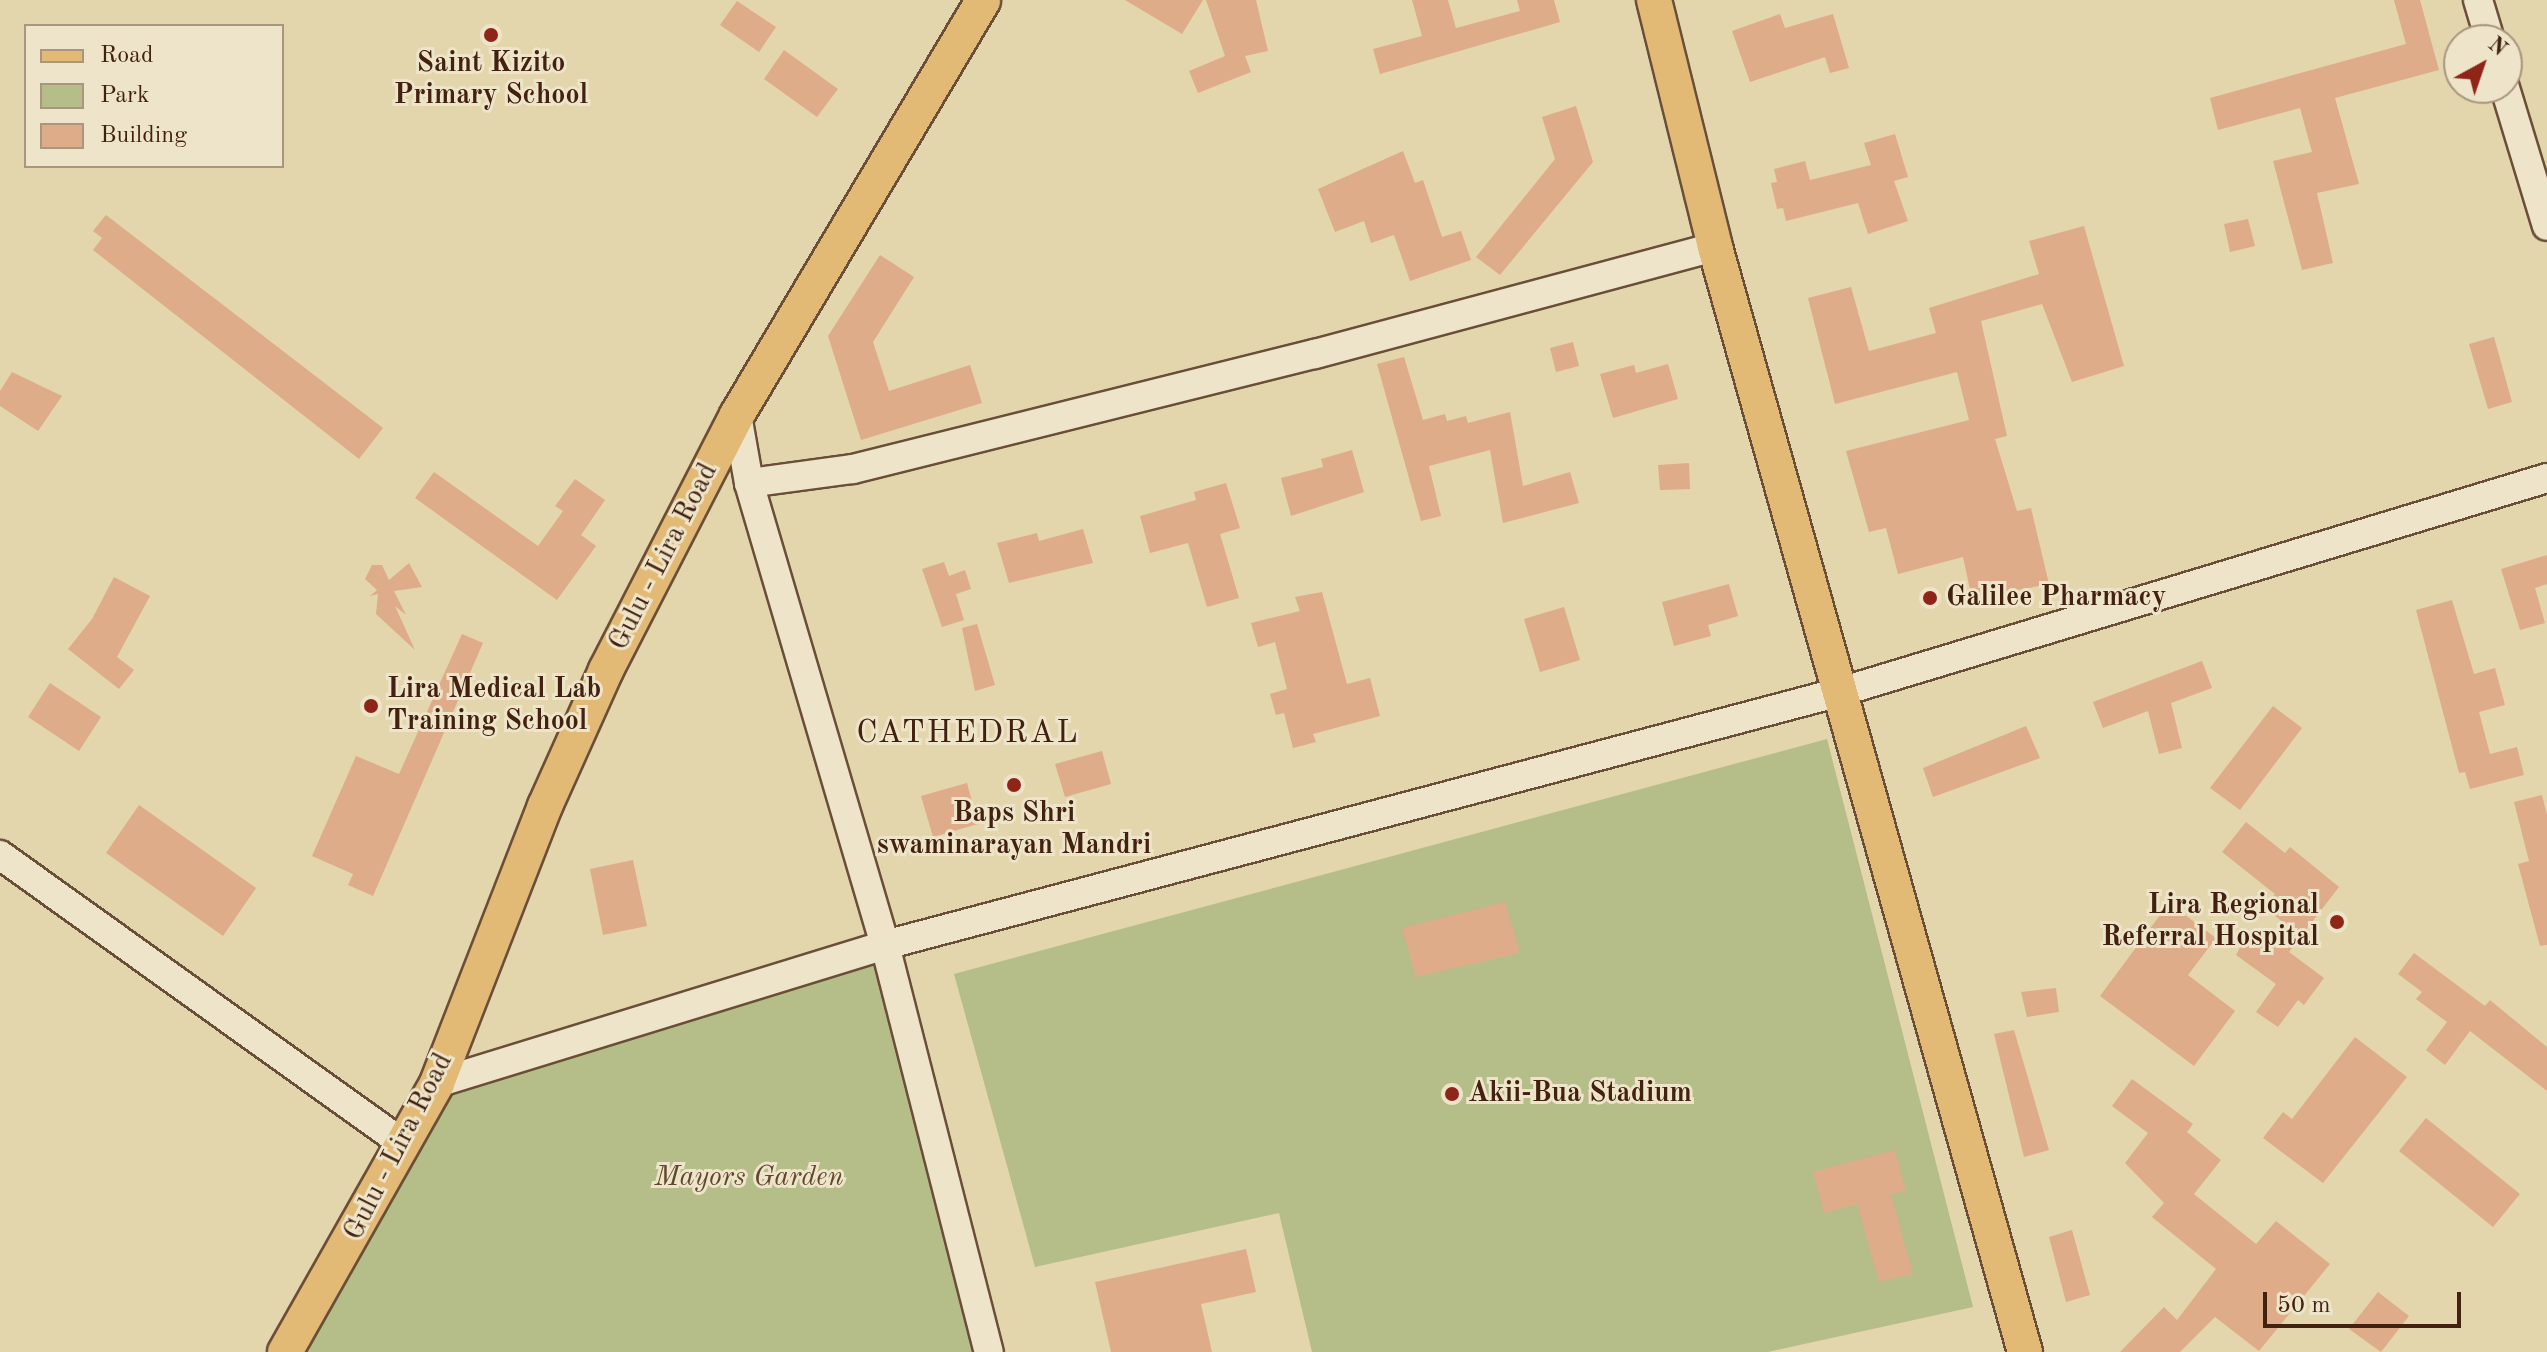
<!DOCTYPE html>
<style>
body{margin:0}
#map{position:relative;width:2547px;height:1352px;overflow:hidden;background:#e3d5ac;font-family:"Old Standard TT",serif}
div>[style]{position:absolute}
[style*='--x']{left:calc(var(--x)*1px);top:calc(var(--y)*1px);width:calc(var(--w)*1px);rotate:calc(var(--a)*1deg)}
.green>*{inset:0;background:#b5bd88}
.building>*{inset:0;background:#dfac89}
.roads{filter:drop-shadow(2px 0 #6b4e38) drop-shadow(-2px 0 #6b4e38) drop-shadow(0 2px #6b4e38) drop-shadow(0 -2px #6b4e38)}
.minor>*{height:28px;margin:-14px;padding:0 14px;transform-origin:14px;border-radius:14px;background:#ede4c9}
.major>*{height:34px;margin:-17px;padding:0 17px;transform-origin:17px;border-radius:17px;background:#e2ba76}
.dots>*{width:22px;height:22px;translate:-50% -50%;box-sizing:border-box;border:4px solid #ede4c9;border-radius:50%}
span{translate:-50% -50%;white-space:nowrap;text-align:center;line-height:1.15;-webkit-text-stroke:6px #ede4c9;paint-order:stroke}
.poi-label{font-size:28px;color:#432111;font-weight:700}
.left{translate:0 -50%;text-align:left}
.right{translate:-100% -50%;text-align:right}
.street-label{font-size:28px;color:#432111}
.park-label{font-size:28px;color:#60482f;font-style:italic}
.quarter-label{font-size:32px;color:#432111;letter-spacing:2px}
.legend{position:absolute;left:24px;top:24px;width:260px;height:144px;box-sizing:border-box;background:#ede4c9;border:2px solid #a9967f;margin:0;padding:10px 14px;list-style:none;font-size:24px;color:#432111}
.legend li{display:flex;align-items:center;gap:16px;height:40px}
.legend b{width:40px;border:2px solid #a9967f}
.north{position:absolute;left:2443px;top:24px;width:80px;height:80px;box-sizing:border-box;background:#ede4c9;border:2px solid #a9967f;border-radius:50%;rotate:40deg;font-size:22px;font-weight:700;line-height:32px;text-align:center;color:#432111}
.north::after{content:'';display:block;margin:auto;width:28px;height:36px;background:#8f2418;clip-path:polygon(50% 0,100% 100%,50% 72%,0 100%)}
.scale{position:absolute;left:2263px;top:1292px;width:198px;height:36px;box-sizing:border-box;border:4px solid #432111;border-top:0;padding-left:10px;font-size:24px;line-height:28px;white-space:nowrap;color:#432111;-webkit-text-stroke:6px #ede4c9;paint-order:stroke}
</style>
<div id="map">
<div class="green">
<div style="clip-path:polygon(1827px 739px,1973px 1307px,1768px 1352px,1312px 1352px,1279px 1213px,1035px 1267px,954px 974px)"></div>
<div style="clip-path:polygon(876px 952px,981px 1352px,286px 1352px,422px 1102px)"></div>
</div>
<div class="building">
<div style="clip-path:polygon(1125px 0,1203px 0,1182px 34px)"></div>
<div style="clip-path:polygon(1206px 0,1256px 0,1268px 51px,1245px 56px,1251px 72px,1198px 93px,1189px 71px,1225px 56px)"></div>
<div style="clip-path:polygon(1412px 0,1448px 0,1456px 28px,1520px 11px,1517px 0,1554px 0,1560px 22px,1380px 74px,1373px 49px,1422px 36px)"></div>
<div style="clip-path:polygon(2394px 0,2420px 0,2439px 70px,2335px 98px,2359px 184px,2317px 193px,2333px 263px,2302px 270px,2273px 161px,2312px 152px,2300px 108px,2218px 130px,2210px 98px,2406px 44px)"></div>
<div style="clip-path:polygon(737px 1px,776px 27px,759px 52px,720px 25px)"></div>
<div style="clip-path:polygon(1780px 14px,1785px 28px,1833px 14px,1849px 68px,1830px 73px,1825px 57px,1750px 82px,1732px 31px)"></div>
<div style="clip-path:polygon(784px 50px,838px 89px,817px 117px,764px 79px)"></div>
<div style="clip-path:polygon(1576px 106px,1593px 162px,1500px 275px,1476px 257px,1555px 159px,1542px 117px)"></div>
<div style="clip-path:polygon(1895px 134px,1908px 177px,1894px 181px,1908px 221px,1868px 234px,1858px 203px,1786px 221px,1783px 208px,1777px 209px,1771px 183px,1777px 182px,1774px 169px,1805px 161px,1810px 180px,1871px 165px,1864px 143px)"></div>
<div style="clip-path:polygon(1403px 151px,1415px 183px,1423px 180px,1442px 237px,1461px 231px,1471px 260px,1410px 281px,1394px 235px,1371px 243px,1364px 221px,1335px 232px,1318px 189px)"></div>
<div style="clip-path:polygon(106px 215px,383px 428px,359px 459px,93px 250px,102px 238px,93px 231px)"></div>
<div style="clip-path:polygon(2248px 219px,2255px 246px,2230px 252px,2224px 224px)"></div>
<div style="clip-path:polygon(2084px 226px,2124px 366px,2072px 382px,2042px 304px,1981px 321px,2007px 436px,1995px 439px,2017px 511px,2031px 508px,2049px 584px,1972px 599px,1963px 557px,1898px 574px,1886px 528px,1869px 532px,1846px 451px,1969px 420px,1957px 372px,1835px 404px,1808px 298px,1851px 287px,1869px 351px,1936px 333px,1929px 308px,2039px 274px,2029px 241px)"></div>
<div style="clip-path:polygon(880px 255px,914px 277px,873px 342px,889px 391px,970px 365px,982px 403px,861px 440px,828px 336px)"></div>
<div style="clip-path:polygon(2494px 337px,2512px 402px,2488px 409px,2469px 344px)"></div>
<div style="clip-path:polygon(1573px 342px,1579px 366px,1556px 372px,1550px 348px)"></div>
<div style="clip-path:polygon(1404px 357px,1423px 420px,1445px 414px,1447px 421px,1466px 416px,1468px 423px,1510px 412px,1523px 486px,1570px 472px,1579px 503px,1503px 523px,1490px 450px,1429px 466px,1441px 516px,1421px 521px,1377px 364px)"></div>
<div style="clip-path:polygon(1668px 364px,1678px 399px,1613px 418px,1600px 374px,1634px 365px,1636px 373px)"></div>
<div style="clip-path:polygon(12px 372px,62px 396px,38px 431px,0 406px,0 391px)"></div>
<div style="clip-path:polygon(1352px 450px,1364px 492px,1291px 516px,1281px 478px,1323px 467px,1321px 459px)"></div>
<div style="clip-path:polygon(1689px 463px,1690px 489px,1660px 490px,1658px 465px)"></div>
<div style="clip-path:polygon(434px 472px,538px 546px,563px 511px,555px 506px,575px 479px,605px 500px,581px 535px,596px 546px,557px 600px,415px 498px)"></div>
<div style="clip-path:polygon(1226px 483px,1240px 528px,1220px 534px,1239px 598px,1207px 607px,1188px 543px,1150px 553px,1140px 516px,1196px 500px,1194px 492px)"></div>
<div style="clip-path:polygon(1083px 529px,1093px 563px,1009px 583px,997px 543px,1037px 533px,1039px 541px)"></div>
<div style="clip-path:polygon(2547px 555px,2547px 584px,2535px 588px,2545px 623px,2520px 630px,2501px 569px)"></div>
<div style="clip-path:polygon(944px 562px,949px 576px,965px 570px,971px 589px,956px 594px,964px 620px,942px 627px,922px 569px)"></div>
<div style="clip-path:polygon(409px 563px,422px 587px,394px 591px,406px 615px,395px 606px,415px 650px,376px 614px,378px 594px,370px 596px,377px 590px,365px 579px,372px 565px,382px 565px,389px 580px)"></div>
<div style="clip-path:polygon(114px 577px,150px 596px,117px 657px,134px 670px,119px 689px,68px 649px,92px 619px)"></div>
<div style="clip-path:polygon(1729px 584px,1738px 616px,1708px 625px,1711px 636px,1674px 646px,1662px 602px)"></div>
<div style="clip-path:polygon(1322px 592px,1347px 684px,1370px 678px,1380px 716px,1313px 734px,1316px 742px,1293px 748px,1284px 713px,1276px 715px,1270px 694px,1287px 689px,1275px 642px,1258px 647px,1251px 623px,1300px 611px,1295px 597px)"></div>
<div style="clip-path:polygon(2452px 600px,2474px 674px,2495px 668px,2505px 705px,2479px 712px,2490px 754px,2517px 747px,2524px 775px,2470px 789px,2465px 772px,2459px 773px,2416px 610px)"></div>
<div style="clip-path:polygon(1564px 607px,1580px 660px,1540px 672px,1524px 619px)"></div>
<div style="clip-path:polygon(977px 624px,995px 685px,975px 691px,962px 628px)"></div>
<div style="clip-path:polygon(462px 634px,483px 643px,373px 896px,348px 885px,353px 874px,312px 856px,356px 756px,399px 774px)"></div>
<div style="clip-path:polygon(2202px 661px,2212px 688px,2171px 703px,2182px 748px,2159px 754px,2148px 711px,2103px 728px,2093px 702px)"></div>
<div style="clip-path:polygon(50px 683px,101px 717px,79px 751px,28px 717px)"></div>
<div style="clip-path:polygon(2273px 706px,2302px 728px,2240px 810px,2210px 788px)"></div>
<div style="clip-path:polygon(2026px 726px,2040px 758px,1933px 797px,1923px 768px)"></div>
<div style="clip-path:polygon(1102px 751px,1111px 784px,1065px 797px,1055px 764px)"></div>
<div style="clip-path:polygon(967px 783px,978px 824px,933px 837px,921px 796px)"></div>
<div style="clip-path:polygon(2542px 795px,2547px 815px,2547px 945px,2540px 946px,2518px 864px,2529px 861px,2514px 802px)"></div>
<div style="clip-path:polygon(139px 805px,256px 888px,223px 936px,106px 853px)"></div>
<div style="clip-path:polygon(2246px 822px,2285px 853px,2290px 847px,2339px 887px,2289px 952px,2324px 978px,2304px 1005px,2298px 1000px,2278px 1027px,2256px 1012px,2276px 984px,2236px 955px,2247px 935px,2299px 935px,2264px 907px,2275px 894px,2222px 852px)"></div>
<div style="clip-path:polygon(633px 860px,647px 926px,603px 935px,590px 869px)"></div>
<div style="clip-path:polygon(1505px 902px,1520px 953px,1416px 977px,1402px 928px)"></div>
<div style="clip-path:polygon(2169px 903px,2216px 938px,2188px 975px,2235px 1011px,2194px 1066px,2100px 996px)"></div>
<div style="clip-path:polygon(2414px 953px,2485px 1006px,2490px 1000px,2547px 1047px,2547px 1091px,2470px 1031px,2445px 1065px,2426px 1050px,2447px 1022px,2416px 999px,2422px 992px,2398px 974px)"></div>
<div style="clip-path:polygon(2056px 988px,2059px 1012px,2027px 1017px,2021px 992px)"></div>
<div style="clip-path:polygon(2014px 1030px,2049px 1150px,2024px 1157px,1994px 1034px)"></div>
<div style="clip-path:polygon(2355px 1037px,2407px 1077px,2323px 1183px,2263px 1138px,2283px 1112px,2292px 1119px)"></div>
<div style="clip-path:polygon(2132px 1079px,2193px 1124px,2187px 1132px,2221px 1160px,2194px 1194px,2256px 1244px,2276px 1221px,2330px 1264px,2259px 1351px,2215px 1317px,2180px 1352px,2120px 1352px,2164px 1307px,2177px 1320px,2216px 1269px,2152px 1217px,2164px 1203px,2125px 1163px,2148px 1133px,2112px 1106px)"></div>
<div style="clip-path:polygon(2426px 1118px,2520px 1194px,2493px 1227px,2399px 1151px)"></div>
<div style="clip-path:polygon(1895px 1150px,1906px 1191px,1891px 1195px,1913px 1274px,1879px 1282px,1857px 1204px,1824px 1213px,1813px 1172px)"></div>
<div style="clip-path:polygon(2072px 1230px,2090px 1295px,2066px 1302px,2049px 1237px)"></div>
<div style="clip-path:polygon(1246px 1249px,1256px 1292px,1201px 1304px,1212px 1352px,1111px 1352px,1095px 1282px)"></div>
<div style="clip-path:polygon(2378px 1292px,2409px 1316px,2381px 1352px,2349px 1329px)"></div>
</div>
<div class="roads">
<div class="minor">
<div style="--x:2478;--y:0;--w:42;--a:73.3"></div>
<div style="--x:2505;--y:88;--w:144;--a:73.1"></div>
<div style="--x:737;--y:415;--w:69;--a:80"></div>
<div style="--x:749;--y:483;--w:482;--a:73.6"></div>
<div style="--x:885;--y:945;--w:420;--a:75.7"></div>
<div style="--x:749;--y:483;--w:105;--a:-7.7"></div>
<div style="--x:853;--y:469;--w:476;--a:-14"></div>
<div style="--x:1315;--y:354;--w:414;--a:-15"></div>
<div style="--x:0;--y:855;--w:495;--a:35.6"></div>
<div style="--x:437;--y:1083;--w:469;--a:-17.1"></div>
<div style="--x:885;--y:945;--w:988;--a:-14.84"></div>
<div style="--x:1840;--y:692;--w:739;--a:-16.84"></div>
</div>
<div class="major">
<div style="--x:1654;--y:0;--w:254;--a:76.1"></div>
<div style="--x:1715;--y:247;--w:1148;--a:74.33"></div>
<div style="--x:285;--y:1352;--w:309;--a:-60.5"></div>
<div style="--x:437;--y:1083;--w:297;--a:-68.7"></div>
<div style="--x:545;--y:806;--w:149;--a:-65.8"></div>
<div style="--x:606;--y:670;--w:287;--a:-62.8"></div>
<div style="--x:737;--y:415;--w:482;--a:-59.3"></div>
</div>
</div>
<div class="dots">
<div style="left:491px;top:35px;background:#8f2418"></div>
<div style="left:1930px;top:598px;background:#8f2418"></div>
<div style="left:371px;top:706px;background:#8f2418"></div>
<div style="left:1014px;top:785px;background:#8f2418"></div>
<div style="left:2337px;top:922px;background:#8f2418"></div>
<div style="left:1452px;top:1094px;background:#8f2418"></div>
</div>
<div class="poi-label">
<span style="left:491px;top:80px">Saint Kizito<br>Primary School</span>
<span class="left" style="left:1946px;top:598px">Galilee Pharmacy</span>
<span class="left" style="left:387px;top:706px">Lira Medical Lab<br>Training School</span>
<span style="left:1014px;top:830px">Baps Shri<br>swaminarayan Mandri</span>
<span class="right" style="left:2319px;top:922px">Lira Regional<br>Referral Hospital</span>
<span class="left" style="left:1468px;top:1094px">Akii-Bua Stadium</span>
</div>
<div class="street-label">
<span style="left:664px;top:557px;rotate:-63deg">Gulu - Lira Road</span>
<span style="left:399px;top:1147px;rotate:-63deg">Gulu - Lira Road</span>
</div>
<div class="park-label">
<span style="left:749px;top:1178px">Mayors Garden</span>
</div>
<div class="quarter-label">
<span style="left:968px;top:734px">CATHEDRAL</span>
</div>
<ul class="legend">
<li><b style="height:10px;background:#e2ba76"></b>Road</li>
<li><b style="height:22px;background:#b5bd88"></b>Park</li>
<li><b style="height:22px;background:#dfac89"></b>Building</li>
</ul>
<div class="north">N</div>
<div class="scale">50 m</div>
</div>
